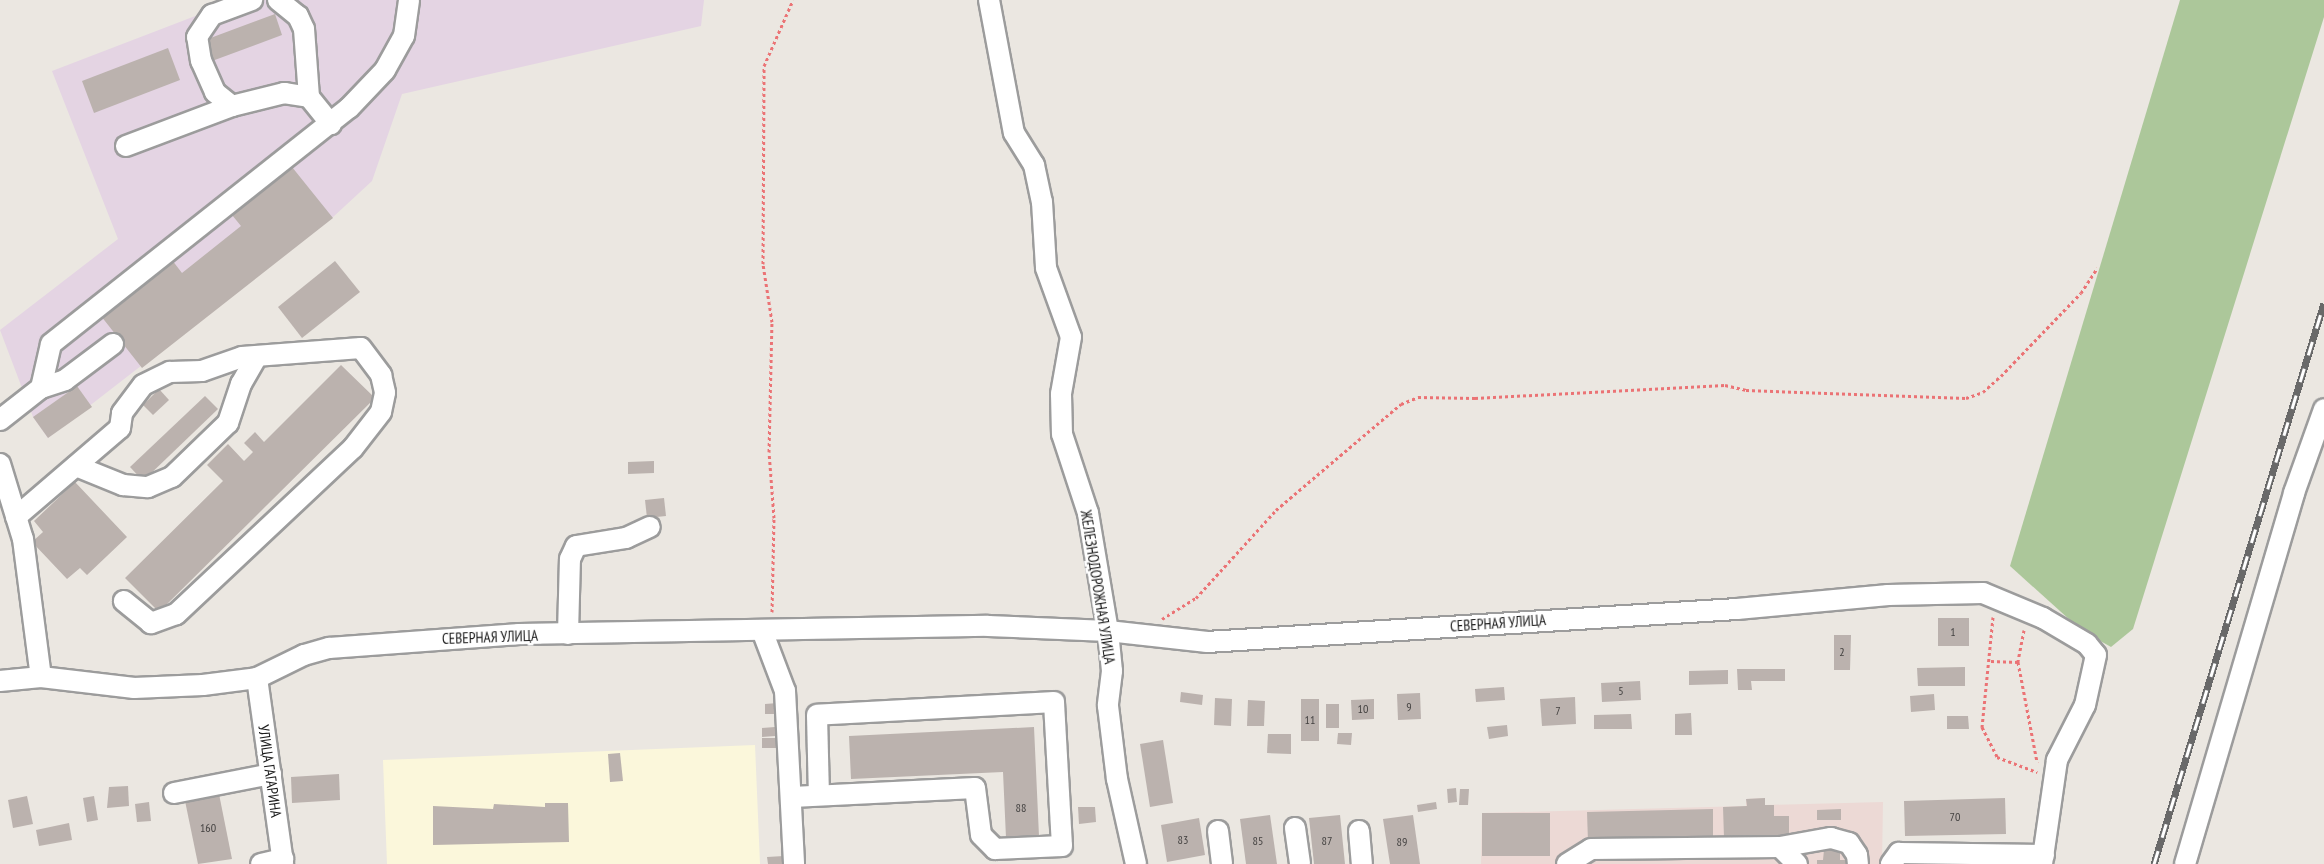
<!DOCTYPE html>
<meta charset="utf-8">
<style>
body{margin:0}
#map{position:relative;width:2324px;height:864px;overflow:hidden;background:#ebe7e1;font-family:"PT Sans Narrow",sans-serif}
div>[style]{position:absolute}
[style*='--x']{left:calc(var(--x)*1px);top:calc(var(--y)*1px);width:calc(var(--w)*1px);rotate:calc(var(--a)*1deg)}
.industrial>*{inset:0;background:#e4d4e3}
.education>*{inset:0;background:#fbf7db}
.military>*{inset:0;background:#ecd9d5}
.forest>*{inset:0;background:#acc79a}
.building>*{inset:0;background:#bbb2ae}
.path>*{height:3px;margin-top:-1.5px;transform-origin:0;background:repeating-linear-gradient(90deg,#eb7375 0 3px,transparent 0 6px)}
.roads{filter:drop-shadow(2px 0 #9c9c9c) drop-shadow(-2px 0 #9c9c9c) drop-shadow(0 2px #9c9c9c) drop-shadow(0 -2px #9c9c9c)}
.minor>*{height:20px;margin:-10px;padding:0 10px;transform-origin:10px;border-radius:10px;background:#fff}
.rail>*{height:7px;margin-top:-3.5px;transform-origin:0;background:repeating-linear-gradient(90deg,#fff 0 14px,#696969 0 28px);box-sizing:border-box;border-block:2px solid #696969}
span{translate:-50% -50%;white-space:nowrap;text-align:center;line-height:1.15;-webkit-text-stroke:5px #fff;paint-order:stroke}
.number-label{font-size:12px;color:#434140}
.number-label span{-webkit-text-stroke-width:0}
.street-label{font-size:15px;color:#1b1b1b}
</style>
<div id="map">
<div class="industrial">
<div style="clip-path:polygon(237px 0,704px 0,701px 26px,402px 94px,372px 181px,332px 218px,48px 438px,33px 417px,0 330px,118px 239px,52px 71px)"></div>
</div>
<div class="education">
<div style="clip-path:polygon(755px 745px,760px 864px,387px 864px,383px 760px)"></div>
</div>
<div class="military">
<div style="clip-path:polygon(1765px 798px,1765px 805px,1883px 802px,1882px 864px,1481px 864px,1482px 813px,1746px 806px,1746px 799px)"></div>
</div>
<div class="forest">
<div style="clip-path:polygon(2180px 0,2324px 0,2324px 17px,2133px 629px,2111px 647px,2081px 630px,2010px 566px)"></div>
</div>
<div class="building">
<div style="clip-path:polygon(275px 14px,282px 35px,212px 61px,205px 40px)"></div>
<div style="clip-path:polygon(168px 48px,180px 80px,94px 113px,82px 81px)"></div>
<div style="clip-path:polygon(292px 167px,333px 218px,142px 368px,101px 316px,172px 260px,182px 273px,241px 226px,232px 215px)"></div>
<div style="clip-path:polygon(335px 261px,360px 292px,302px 338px,278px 307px)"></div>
<div style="clip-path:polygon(341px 365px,375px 398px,159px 612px,125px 578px,223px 481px,207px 465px,228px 444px,244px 461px,253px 452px,244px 443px,255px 432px,264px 442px)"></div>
<div style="clip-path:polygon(77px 386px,92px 407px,48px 438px,33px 417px)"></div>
<div style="clip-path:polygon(159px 389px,169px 400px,153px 415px,143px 405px)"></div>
<div style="clip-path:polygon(205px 396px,218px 409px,143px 481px,130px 467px)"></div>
<div style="clip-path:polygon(654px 461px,654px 473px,628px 474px,628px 462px)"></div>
<div style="clip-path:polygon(75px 482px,127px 537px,87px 575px,80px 568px,67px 579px,32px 542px,43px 532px,34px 521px)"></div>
<div style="clip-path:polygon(664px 498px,666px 516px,647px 518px,645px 500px)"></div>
<div style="clip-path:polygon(1938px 618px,1969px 618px,1969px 646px,1938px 646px)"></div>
<div style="clip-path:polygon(1834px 635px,1851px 635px,1850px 670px,1834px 670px)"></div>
<div style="clip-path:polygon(1965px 667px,1965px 686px,1918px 686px,1917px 668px)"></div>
<div style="clip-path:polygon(1737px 669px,1785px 669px,1785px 681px,1751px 681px,1752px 690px,1738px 690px)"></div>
<div style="clip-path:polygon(1728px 670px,1728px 684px,1689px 685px,1689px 671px)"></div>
<div style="clip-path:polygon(1640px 681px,1641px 700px,1602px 702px,1601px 683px)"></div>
<div style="clip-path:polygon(1504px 687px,1505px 700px,1476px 702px,1475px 689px)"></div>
<div style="clip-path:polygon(1181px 692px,1203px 695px,1202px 705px,1180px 702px)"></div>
<div style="clip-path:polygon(1420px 693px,1421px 719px,1398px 720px,1397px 694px)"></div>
<div style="clip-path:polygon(1934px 694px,1935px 710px,1911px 712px,1910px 696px)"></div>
<div style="clip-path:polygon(1575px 697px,1576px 724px,1542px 726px,1540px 699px)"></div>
<div style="clip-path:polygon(1215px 698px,1232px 699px,1231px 726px,1214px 725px)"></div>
<div style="clip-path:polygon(1301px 699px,1319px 699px,1319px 741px,1301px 741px)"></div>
<div style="clip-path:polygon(1374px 699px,1374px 719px,1352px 720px,1351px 700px)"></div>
<div style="clip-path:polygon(1248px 700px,1265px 701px,1264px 726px,1247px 726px)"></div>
<div style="clip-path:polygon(778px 703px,778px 714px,765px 714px,765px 704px)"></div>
<div style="clip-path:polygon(1326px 704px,1339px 704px,1339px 728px,1326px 728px)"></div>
<div style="clip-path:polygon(1691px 713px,1692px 735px,1675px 735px,1675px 714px)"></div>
<div style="clip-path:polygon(1631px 714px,1632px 729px,1594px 729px,1594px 715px)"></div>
<div style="clip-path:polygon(1947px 716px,1968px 716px,1969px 729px,1947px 729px)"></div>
<div style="clip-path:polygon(1507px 725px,1508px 736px,1489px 739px,1487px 727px)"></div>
<div style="clip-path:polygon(775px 727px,775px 736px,762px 737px,762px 728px)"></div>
<div style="clip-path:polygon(1034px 727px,1039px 836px,1006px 838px,1003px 772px,851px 779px,849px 736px)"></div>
<div style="clip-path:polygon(1338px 733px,1352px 733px,1351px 745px,1337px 744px)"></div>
<div style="clip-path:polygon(1268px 734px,1291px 734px,1291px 754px,1267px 753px)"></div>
<div style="clip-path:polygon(762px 738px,779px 738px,779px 748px,762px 748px)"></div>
<div style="clip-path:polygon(1163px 740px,1173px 803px,1150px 807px,1140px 744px)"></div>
<div style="clip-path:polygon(620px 753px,623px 781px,610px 782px,608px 754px)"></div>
<div style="clip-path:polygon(339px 774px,340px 800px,292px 803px,291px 777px)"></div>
<div style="clip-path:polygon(128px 786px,129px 806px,107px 808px,109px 787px)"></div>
<div style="clip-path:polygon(1456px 788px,1457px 802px,1448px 803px,1447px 789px)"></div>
<div style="clip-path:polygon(218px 789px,232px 859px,198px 864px,184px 796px)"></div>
<div style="clip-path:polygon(1460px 789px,1469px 789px,1468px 805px,1459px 805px)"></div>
<div style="clip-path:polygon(27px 796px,33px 824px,13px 828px,8px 800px)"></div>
<div style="clip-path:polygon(94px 796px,98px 820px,87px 822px,83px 798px)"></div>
<div style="clip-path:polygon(1765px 798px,1765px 805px,1774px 805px,1774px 816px,1789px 816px,1789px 836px,1724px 838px,1723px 807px,1747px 806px,1746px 799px)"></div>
<div style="clip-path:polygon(2005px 798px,2006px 834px,1905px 836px,1904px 801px)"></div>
<div style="clip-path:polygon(149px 802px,151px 821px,137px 822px,135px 804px)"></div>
<div style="clip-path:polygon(1436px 802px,1437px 809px,1418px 812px,1417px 805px)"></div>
<div style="clip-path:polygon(545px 803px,568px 803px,569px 842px,433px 845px,433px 806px,493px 809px,494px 804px,545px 807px)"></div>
<div style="clip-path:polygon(1078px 807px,1095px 807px,1096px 822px,1079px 824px)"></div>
<div style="clip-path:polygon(1713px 809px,1713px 839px,1588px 842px,1587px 812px)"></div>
<div style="clip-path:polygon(1841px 809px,1841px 820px,1817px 820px,1817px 810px)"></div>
<div style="clip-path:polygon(1482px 813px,1550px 813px,1550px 856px,1482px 856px)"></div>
<div style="clip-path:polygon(1270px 815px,1277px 864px,1246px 864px,1240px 819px)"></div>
<div style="clip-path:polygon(1340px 815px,1345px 864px,1314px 864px,1309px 818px)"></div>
<div style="clip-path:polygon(1413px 815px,1420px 864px,1390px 864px,1383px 819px)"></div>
<div style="clip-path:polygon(1199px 818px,1205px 855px,1167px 862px,1161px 825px)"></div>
<div style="clip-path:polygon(69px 823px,72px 840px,39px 846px,36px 830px)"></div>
<div style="clip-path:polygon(1824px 850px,1840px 850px,1840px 860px,1851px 860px,1851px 864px,1817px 864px,1817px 860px,1823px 860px)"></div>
<div style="clip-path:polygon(784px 856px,784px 864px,768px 864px,767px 857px)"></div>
</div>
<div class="path">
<div style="--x:772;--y:612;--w:94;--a:-88.8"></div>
<div style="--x:774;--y:518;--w:66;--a:-94.3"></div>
<div style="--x:769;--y:452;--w:130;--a:-88.7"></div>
<div style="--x:772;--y:322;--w:59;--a:-98.8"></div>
<div style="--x:763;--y:264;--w:198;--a:-89.7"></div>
<div style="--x:764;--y:66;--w:72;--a:-66.3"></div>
<div style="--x:1993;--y:617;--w:111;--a:95.7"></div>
<div style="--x:1982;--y:727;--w:34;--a:63"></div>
<div style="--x:1997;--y:757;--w:43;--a:20.6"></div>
<div style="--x:1162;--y:619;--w:40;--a:-32"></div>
<div style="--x:1196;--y:598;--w:119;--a:-47.7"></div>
<div style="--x:1276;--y:510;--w:164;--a:-40.3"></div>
<div style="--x:1401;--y:404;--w:18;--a:-22"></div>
<div style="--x:1418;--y:397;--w:57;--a:1"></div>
<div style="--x:1475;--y:398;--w:250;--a:-3"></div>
<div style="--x:1725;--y:385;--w:22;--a:13"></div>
<div style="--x:1746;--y:390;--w:220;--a:2.1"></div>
<div style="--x:1966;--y:398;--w:18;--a:-19"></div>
<div style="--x:1983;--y:392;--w:24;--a:-42"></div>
<div style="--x:2001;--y:376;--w:115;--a:-46.1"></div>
<div style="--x:2081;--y:293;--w:30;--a:-57"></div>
<div style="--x:2024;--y:630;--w:33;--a:101"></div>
<div style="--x:2018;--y:662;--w:102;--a:79.2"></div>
<div style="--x:1991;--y:661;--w:27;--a:2"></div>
</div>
<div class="roads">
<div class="minor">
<div style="--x:278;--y:0;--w:26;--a:39"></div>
<div style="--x:298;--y:16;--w:14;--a:65"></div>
<div style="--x:304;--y:29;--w:68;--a:85.8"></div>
<div style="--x:989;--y:0;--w:135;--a:79.4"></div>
<div style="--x:1014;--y:133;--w:38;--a:58"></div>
<div style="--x:1034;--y:165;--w:38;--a:78"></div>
<div style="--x:1042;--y:202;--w:66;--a:86.5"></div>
<div style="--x:1046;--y:268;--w:73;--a:70.1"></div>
<div style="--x:1071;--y:337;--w:58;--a:100"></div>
<div style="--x:1061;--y:394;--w:40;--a:88.6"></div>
<div style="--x:1062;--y:434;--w:83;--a:71.8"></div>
<div style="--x:1088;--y:513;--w:120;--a:80.4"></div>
<div style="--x:1108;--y:631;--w:40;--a:84.3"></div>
<div style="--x:1112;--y:671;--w:35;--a:97"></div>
<div style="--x:1108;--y:706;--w:74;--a:83"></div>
<div style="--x:1117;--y:779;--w:87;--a:77.4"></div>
<div style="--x:232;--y:106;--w:22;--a:-141"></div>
<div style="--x:215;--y:92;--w:34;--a:-114"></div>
<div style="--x:201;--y:61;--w:24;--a:-99"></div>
<div style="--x:197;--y:37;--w:27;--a:-56"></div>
<div style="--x:212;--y:15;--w:43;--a:-20.6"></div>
<div style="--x:126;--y:146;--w:113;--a:-20.7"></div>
<div style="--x:232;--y:106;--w:54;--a:-14"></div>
<div style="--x:284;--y:93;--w:25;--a:9"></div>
<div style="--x:309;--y:97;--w:35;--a:51"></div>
<div style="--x:41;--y:388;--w:25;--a:-18"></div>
<div style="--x:65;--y:380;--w:60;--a:-36.9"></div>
<div style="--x:0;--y:420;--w:52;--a:-38"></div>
<div style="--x:41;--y:388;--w:45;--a:-77.2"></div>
<div style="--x:51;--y:344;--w:380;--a:-38.4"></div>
<div style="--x:349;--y:108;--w:52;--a:-46.5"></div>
<div style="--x:385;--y:70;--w:39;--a:-61"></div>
<div style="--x:404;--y:36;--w:36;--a:-82"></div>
<div style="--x:0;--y:464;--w:78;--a:73"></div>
<div style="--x:23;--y:539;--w:139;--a:82.6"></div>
<div style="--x:76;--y:466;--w:51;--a:22"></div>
<div style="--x:123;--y:485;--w:25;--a:5"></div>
<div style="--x:148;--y:487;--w:26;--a:-23"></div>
<div style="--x:172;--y:477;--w:78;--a:-44"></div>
<div style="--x:228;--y:423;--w:41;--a:-71.6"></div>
<div style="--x:241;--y:384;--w:32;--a:-60"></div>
<div style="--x:16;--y:517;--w:137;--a:-40.6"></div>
<div style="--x:120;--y:428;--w:15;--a:-82"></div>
<div style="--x:122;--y:413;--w:35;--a:-53"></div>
<div style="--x:143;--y:385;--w:30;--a:-26"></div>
<div style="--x:170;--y:372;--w:32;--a:-2"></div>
<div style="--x:202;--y:371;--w:42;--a:-19.3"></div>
<div style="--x:242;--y:357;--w:119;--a:-4.3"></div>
<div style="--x:361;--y:348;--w:34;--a:53"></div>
<div style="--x:381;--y:375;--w:18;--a:77"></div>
<div style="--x:385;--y:393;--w:19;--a:102"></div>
<div style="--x:381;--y:412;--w:46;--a:127.9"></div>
<div style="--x:353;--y:448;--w:243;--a:136.8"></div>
<div style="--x:176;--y:614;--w:27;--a:160"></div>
<div style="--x:151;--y:623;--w:35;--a:-141"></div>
<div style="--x:763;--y:633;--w:62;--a:69.2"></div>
<div style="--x:785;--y:691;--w:173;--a:87"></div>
<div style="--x:568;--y:634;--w:75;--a:-88.5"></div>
<div style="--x:570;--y:559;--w:14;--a:-65"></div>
<div style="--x:576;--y:546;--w:51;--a:-9.1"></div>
<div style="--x:626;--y:538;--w:26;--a:-25"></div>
<div style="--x:257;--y:678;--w:188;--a:82"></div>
<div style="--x:0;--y:681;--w:41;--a:-5.6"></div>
<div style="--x:41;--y:677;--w:94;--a:6.7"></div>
<div style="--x:134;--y:688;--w:69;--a:-2.5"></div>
<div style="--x:203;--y:685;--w:54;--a:-7.4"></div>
<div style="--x:257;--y:678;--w:52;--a:-26.1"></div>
<div style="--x:304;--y:655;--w:26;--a:-16"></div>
<div style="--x:329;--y:648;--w:191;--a:-4.2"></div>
<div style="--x:519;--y:634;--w:469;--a:-1"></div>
<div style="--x:988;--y:626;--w:120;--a:2.4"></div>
<div style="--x:1108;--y:631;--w:100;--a:6.3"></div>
<div style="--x:1207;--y:642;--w:531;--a:-3.56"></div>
<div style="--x:1737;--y:609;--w:152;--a:-5.3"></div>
<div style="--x:1888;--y:595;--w:95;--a:-1.2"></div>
<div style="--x:1983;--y:593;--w:65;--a:22.6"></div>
<div style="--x:2043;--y:618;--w:51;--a:30.6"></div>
<div style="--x:2087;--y:644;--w:14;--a:51"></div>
<div style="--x:2096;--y:655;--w:51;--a:102.4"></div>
<div style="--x:2085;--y:705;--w:62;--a:117"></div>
<div style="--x:2057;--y:760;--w:105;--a:98.2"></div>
<div style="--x:174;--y:793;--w:99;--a:-11.1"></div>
<div style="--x:792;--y:797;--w:183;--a:-2.8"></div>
<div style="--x:975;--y:788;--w:47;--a:82.7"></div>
<div style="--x:981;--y:835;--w:20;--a:45"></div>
<div style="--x:995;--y:849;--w:67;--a:-2.6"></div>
<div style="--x:1062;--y:846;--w:144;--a:-93.2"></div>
<div style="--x:1054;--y:702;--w:237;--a:176.9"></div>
<div style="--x:817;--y:715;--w:80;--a:88.6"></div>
<div style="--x:1295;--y:828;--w:36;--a:82"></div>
<div style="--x:1218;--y:831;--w:33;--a:83"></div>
<div style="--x:1359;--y:831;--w:33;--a:85"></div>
<div style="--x:1780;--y:847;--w:24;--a:45"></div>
<div style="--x:261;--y:864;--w:23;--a:-13"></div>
<div style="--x:1567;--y:864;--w:28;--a:-32"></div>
<div style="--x:1591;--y:849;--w:189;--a:-0.6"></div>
<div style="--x:1780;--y:847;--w:52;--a:-10"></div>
<div style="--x:1831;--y:838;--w:19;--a:16"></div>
<div style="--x:1849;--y:843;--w:14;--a:56"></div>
<div style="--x:1857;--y:855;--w:9;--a:84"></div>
<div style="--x:1891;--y:864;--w:14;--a:-54"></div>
<div style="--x:1899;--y:853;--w:145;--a:0.8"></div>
<div style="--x:2185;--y:864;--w:387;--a:-73.6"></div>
<div style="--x:2294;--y:493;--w:89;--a:-70.3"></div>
</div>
</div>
<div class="rail">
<div style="--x:2154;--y:864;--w:586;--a:-73.14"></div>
</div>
<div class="number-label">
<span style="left:1953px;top:632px">1</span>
<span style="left:1842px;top:652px">2</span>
<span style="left:1621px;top:691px">5</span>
<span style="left:1409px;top:707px">9</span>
<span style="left:1363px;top:709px">10</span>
<span style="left:1558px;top:711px">7</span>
<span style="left:1310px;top:720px">11</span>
<span style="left:1021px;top:808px">88</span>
<span style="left:1955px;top:817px">70</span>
<span style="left:208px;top:828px">160</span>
<span style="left:1183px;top:840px">83</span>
<span style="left:1258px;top:841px">85</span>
<span style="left:1327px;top:841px">87</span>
<span style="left:1402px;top:842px">89</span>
</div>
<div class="street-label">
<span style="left:1098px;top:587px;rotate:81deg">ЖЕЛЕЗНОДОРОЖНАЯ УЛИЦА</span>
<span style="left:1498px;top:623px;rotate:-4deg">СЕВЕРНАЯ УЛИЦА</span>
<span style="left:490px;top:637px;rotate:-2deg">СЕВЕРНАЯ УЛИЦА</span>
<span style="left:270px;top:771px;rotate:82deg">УЛИЦА ГАГАРИНА</span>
</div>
</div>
